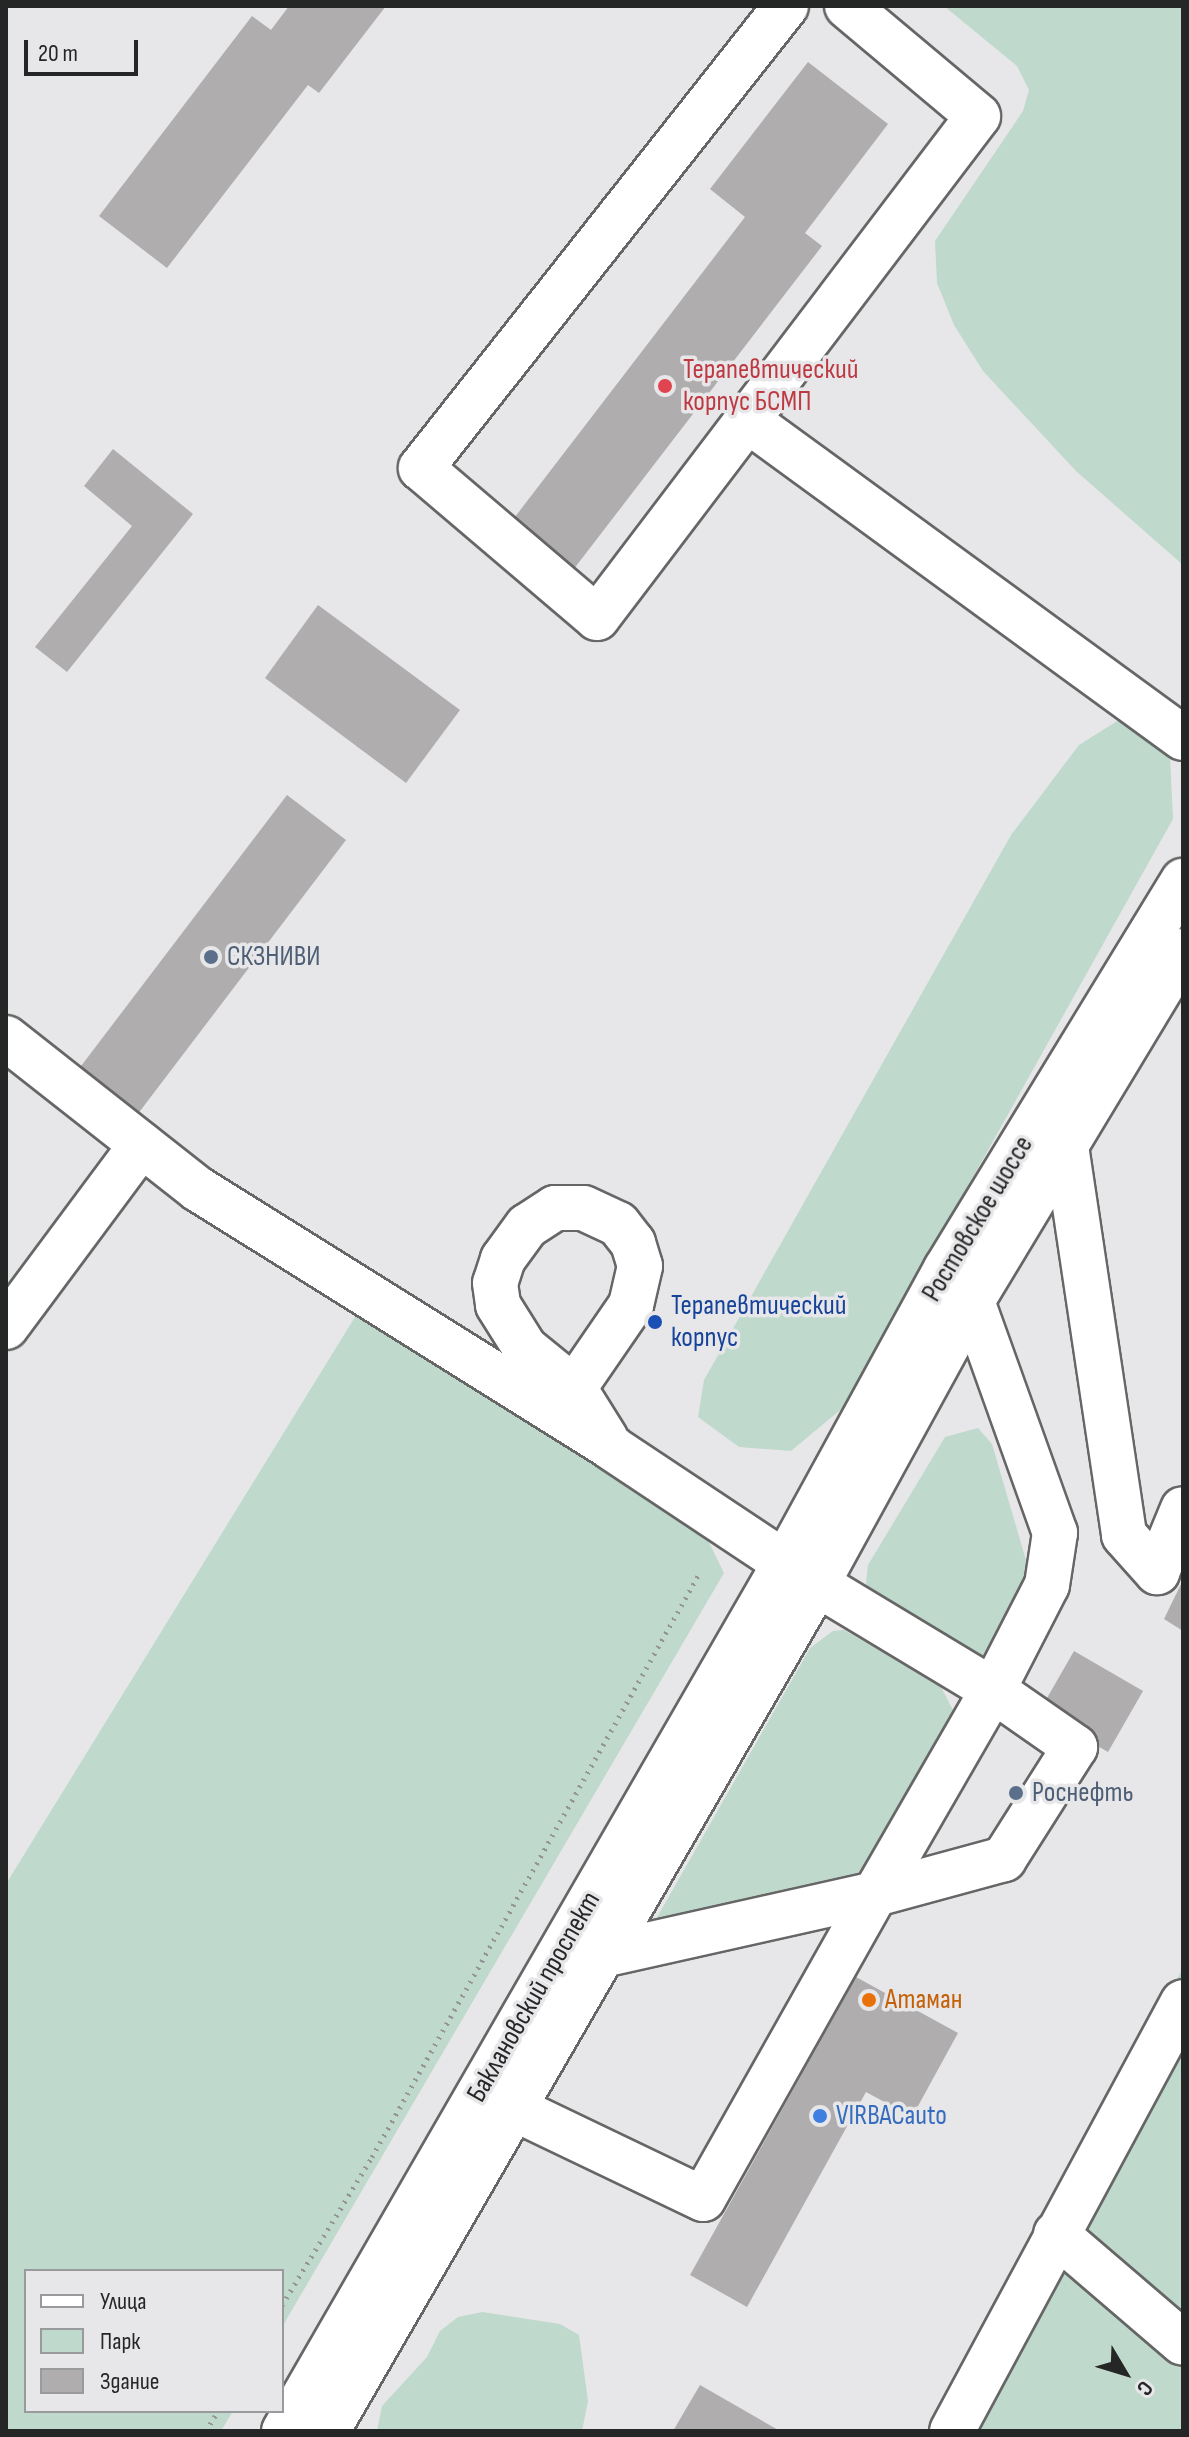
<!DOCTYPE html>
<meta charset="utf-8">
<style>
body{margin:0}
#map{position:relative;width:1189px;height:2437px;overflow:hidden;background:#e7e7e9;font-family:"Sofia Sans Condensed",sans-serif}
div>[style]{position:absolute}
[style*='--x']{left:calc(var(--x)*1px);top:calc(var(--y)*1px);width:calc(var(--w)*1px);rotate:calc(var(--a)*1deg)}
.green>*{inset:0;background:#bfd9cc}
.building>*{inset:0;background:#afadae}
.path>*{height:5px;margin-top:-2.5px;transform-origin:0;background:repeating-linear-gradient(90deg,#949596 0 2px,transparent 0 8px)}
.roads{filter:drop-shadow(2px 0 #666667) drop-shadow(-2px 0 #666667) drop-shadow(0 2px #666667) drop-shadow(0 -2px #666667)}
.minor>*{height:44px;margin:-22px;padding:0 22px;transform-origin:22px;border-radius:22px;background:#fff}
.major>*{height:44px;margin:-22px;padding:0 22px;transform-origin:22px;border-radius:22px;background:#fff}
.dots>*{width:22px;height:22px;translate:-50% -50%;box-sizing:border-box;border:4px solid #e7e7e9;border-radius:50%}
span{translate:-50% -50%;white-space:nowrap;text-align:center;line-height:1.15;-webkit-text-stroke:7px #e7e7e9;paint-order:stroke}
.health-label{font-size:28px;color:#be3a42}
.left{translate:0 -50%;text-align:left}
.service-label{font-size:28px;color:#4e5e75}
.street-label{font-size:28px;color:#252626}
.transit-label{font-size:28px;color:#164399}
.food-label{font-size:28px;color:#c56008}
.shop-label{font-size:28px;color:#366cbe}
.frame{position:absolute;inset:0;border:8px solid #252626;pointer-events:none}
.legend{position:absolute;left:24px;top:2269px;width:260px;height:144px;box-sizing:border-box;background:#e7e7e9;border:2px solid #999a9b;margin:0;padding:10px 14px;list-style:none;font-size:24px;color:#252626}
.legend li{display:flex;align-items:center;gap:16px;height:40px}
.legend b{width:40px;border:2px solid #999a9b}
.north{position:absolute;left:1085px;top:2333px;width:80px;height:80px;-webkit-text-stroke:6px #e7e7e9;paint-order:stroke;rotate:128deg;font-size:22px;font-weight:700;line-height:32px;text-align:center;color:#252626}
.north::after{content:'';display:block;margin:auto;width:28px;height:36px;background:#252626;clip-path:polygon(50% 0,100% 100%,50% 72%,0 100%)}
.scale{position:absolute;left:24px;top:40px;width:114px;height:36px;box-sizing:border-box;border:4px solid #252626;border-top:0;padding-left:10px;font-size:24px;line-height:28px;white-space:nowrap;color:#252626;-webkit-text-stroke:6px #e7e7e9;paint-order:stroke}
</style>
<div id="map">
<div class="green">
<div style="clip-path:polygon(944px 6px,1183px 6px,1183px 565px,1076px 471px,983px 371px,954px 325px,937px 283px,935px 241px,1023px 111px,1029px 90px,1017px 66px)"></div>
<div style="clip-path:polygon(1122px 718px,1170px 756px,1173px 819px,845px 1406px,791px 1451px,739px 1447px,698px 1417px,704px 1380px,1011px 835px,1079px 745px)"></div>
<div style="clip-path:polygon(358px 1312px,695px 1514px,724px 1573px,282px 2327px,282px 2271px,26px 2271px,26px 2411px,233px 2411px,221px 2431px,6px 2431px,6px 1884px)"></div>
<div style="clip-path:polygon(978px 1428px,992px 1444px,1033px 1584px,989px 1661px,871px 1599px,866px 1583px,868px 1565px,945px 1437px)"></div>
<div style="clip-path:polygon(844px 1630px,940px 1685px,956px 1716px,882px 1872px,655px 1921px,810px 1648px,833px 1631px)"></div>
<div style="clip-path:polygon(1183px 1968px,1183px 2431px,930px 2431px)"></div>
<div style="clip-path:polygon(482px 2312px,560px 2324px,579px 2335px,588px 2401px,582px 2431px,377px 2431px,382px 2406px,427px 2357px,440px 2331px,458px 2317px)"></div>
</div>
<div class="building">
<div style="clip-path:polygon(289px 6px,386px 6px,319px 93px,308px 85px,167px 268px,99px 216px,252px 16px,271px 30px)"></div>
<div style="clip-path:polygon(808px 62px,888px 124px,805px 233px,822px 246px,570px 574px,508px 526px,745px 217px,710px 189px)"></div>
<div style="clip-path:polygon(113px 449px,193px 514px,67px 672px,35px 647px,132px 526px,84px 486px)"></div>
<div style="clip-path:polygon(318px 605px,460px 710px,406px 783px,265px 678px)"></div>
<div style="clip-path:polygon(287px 795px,346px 840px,134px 1119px,75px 1074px)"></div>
<div style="clip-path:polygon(1183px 1580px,1183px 1631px,1164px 1619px)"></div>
<div style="clip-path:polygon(1074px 1651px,1143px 1691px,1108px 1752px,1039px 1712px)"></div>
<div style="clip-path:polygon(856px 1977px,958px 2033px,912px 2117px,866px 2092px,747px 2307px,690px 2275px)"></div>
<div style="clip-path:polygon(700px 2385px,780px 2431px,673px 2431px)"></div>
</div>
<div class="path">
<div style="--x:282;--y:2305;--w:173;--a:-58.7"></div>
<div style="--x:372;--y:2157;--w:668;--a:-60.71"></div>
<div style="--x:206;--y:2431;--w:23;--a:-59"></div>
</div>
<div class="roads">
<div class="minor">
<div style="--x:786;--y:6;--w:589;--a:128.31"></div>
<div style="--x:421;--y:468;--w:231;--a:40.4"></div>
<div style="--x:597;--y:618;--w:630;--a:-52.8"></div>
<div style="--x:978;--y:116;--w:171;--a:-140"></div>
<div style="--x:750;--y:422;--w:536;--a:36.12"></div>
<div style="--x:6;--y:1038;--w:244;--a:38.2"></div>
<div style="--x:198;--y:1189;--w:488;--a:32"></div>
<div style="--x:612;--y:1448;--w:246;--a:33.6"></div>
<div style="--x:817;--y:1584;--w:205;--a:31.1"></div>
<div style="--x:993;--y:1690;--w:100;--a:34.8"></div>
<div style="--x:1075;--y:1747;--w:133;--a:122.4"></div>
<div style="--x:1004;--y:1859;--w:134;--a:164.8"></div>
<div style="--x:875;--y:1894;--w:350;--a:119.4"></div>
<div style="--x:703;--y:2199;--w:211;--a:-154.4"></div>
<div style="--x:1066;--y:1146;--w:393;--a:81.5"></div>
<div style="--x:1124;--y:1535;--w:50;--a:48.3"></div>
<div style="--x:1157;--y:1572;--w:68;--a:-67.6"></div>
<div style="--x:6;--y:1327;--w:227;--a:-53.4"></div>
<div style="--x:574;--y:1388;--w:101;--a:-55.5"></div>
<div style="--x:631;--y:1305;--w:40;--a:-77"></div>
<div style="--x:640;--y:1266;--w:24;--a:-107"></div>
<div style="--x:633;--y:1243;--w:24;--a:-128"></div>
<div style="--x:618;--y:1224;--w:38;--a:-155"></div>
<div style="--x:583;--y:1208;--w:28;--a:180"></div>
<div style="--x:555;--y:1208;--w:33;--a:147"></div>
<div style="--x:527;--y:1226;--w:41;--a:126"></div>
<div style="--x:503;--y:1259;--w:25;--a:108"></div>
<div style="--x:495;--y:1283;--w:22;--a:82"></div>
<div style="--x:498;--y:1305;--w:51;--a:57.9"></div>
<div style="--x:525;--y:1348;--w:63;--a:39.2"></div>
<div style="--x:574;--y:1388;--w:60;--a:57.9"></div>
<div style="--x:598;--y:1956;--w:284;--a:-12.6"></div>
<div style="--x:875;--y:1894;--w:236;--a:-60"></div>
<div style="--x:993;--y:1690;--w:118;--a:-62.8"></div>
<div style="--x:1047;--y:1585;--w:53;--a:-81.3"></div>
<div style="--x:1055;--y:1533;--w:246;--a:-109.7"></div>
<div style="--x:1056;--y:2234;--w:167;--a:40.6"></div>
<div style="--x:952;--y:2431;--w:487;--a:-61.7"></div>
</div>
<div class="major">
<div style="--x:284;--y:2431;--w:1002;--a:-60.01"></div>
<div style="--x:785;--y:1563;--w:335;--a:-61.3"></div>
<div style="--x:946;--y:1269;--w:455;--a:-58.6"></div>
<div style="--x:327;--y:2431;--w:979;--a:-59.95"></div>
<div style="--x:817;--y:1584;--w:323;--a:-61.3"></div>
<div style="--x:972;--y:1301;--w:409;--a:-58.9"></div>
</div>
</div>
<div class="dots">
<div style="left:665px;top:386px;background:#e0444e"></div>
<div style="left:211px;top:957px;background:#5c6f8a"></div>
<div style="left:655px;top:1322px;background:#1a4fb4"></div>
<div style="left:1016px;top:1793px;background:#5c6f8a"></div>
<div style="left:869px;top:2000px;background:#e8710a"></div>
<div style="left:820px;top:2116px;background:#3f7fe0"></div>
</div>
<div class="health-label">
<span class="left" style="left:683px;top:386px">Терапевтический<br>корпус БСМП</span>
</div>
<div class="service-label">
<span class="left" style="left:227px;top:957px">СКЗНИВИ</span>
<span class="left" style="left:1032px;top:1793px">Роснефть</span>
</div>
<div class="street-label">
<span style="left:978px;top:1219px;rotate:-59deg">Ростовское шоссе</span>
<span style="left:534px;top:1997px;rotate:-60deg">Баклановский проспект</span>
</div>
<div class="transit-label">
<span class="left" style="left:671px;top:1322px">Терапевтический<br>корпус</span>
</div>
<div class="food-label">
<span class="left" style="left:885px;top:2000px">Атаман</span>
</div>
<div class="shop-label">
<span class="left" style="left:836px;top:2116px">VIRBACauto</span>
</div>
<div class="frame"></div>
<ul class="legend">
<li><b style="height:10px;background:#fff"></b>Улица</li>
<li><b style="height:22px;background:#bfd9cc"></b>Парк</li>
<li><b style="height:22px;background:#afadae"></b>Здание</li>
</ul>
<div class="north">С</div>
<div class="scale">20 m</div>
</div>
